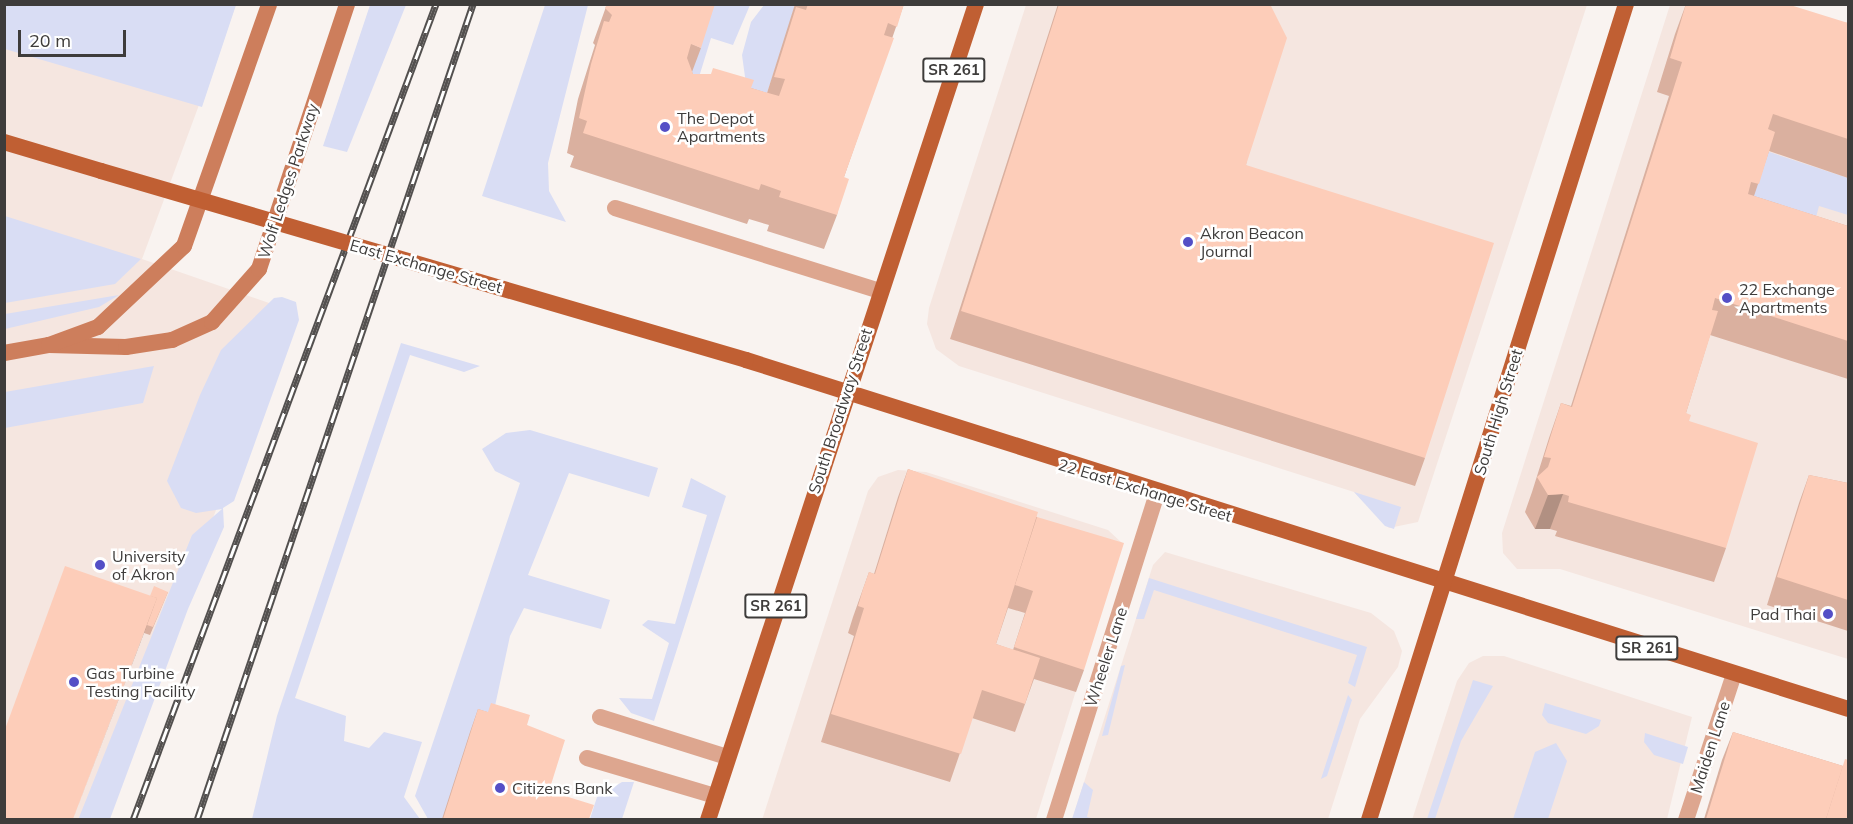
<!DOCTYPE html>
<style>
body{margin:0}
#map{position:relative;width:1853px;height:824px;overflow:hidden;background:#f9f3f0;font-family:Mulish,sans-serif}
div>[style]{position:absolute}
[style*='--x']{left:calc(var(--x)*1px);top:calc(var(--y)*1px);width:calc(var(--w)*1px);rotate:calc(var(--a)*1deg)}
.built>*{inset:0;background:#f5e6e0}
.green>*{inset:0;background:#d9ddf4}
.service>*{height:16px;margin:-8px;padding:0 8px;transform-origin:8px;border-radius:8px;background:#dda68f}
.secondary>*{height:16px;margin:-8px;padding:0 8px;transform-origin:8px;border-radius:8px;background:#cd7e5c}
.primary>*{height:16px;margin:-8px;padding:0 8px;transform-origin:8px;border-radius:8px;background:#c05f33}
.rail>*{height:7px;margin-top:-3.5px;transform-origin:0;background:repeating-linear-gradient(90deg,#fff 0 14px,#53504f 0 28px);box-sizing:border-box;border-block:2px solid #53504f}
.primary-bridge>*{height:16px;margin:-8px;padding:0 8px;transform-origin:8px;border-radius:8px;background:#c05f33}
.wall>*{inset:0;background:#dab09f}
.shaded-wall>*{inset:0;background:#b19082}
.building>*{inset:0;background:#fdcdb9}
.dots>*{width:16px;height:16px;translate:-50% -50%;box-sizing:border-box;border:3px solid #fff;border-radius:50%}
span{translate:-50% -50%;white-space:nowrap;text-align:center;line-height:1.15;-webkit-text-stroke:5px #fff;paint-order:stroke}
.shield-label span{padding:2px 4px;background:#fff;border:2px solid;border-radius:4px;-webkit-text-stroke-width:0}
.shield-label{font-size:15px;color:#3e3c3b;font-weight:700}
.poi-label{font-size:16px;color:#3e3c3b}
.left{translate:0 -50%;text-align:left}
.right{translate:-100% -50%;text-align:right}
.street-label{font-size:16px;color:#3e3c3b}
.frame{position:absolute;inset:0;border:6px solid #3e3c3b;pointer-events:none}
.scale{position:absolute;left:18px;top:30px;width:108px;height:27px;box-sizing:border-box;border:3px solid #3e3c3b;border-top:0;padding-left:8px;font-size:18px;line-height:21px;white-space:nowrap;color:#3e3c3b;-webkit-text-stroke:4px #fff;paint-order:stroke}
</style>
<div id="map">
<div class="built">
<div style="clip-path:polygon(5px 5px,236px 5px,142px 259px,292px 311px,98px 819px,5px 820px)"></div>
<div style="clip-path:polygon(1026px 5px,1587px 5px,1418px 522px,1389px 528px,1354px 492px,959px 366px,936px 349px,927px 324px,929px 308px)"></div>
<div style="clip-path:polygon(1670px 5px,1787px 5px,1848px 24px,1848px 659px,1560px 569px,1517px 569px,1503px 553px,1502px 533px)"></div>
<div style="clip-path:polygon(898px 470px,926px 472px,1108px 530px,1122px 543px,1036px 819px,762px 820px,868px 491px,878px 477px)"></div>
<div style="clip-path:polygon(1165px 552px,1371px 613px,1394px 631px,1402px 651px,1398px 667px,1360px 719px,1328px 819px,1072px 820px,1153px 565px)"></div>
<div style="clip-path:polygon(1483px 656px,1504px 656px,1692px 717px,1667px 819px,1412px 820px,1457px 681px,1469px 663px)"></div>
</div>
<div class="green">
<div style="clip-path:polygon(4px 5px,5px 4px,236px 5px,202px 107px,5px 49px)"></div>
<div style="clip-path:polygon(370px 5px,406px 5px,347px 152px,323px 146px)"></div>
<div style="clip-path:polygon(545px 5px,588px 5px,548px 163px,549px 191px,566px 222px,482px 196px)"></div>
<div style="clip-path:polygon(704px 5px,750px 5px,733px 45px,711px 38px,699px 77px,679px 79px)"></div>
<div style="clip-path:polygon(764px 5px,795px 5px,789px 25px,798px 29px,794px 44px,784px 42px,761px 111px,746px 84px,742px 55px,751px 22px)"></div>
<div style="clip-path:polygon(1760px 149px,1848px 178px,1848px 215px,1819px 206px,1811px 236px,1738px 216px)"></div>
<div style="clip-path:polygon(5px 216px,141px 259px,115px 284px,5px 303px)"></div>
<div style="clip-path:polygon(119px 295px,99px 307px,5px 329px,5px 314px)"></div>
<div style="clip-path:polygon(282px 297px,296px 302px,299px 320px,234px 501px,223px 508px,224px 527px,188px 609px,110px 819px,78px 820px,192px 535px,222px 509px,196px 513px,181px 508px,167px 481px,200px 395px,221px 350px,274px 298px)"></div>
<div style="clip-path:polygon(401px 343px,480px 366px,464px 372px,410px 355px,295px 698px,346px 716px,344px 741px,369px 748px,384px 732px,422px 742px,404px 797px,420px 819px,252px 819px,277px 716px)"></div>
<div style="clip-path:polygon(154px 366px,143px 403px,5px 428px,5px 392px)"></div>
<div style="clip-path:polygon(530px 430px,658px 468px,649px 497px,569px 473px,528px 575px,610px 600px,601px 629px,524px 608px,510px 636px,495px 706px,442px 819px,428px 819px,415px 796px,520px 483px,495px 471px,482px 449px,506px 433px)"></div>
<div style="clip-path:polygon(691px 478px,726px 496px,654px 721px,631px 713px,619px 698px,652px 699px,669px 643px,642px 625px,648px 620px,675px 624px,707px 515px,682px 507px)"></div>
<div style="clip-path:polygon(1354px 492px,1401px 507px,1394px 529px,1385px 526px)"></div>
<div style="clip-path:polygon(1149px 578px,1367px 647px,1355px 687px,1348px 683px,1357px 655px,1154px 590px,1144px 619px,1136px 619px)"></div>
<div style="clip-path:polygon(1125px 665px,1108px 735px,1102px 736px,1121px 666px)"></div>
<div style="clip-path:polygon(1473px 680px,1493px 686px,1461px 741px,1435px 819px,1427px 819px)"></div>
<div style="clip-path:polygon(1348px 695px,1352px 700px,1327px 776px,1321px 779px)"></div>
<div style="clip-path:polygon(1545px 703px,1601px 720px,1599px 726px,1586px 734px,1548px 723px,1542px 715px)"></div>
<div style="clip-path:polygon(1645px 733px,1688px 747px,1683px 764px,1654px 755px,1644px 742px)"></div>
<div style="clip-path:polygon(1556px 743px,1567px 761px,1548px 819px,1513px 819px,1535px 752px)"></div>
<div style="clip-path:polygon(622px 782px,634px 782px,622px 819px,590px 819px,597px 797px)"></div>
<div style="clip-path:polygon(1084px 782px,1093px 790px,1087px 817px,1095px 819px,1072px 819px)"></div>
</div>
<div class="service">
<div style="--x:615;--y:208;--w:278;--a:17.4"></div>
<div style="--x:600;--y:717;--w:133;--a:17.5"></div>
<div style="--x:587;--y:758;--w:134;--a:16.5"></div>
<div style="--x:1054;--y:820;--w:342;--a:-72.5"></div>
<div style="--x:1686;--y:820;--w:154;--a:-71.8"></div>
</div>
<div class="secondary">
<div style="--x:49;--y:345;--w:77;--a:1.5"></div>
<div style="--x:126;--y:347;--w:47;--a:-8.7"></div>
<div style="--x:172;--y:340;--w:44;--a:-24.2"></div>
<div style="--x:212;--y:322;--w:71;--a:-48.4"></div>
<div style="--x:259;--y:269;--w:279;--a:-71.6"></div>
<div style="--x:4;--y:353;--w:46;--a:-10.1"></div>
<div style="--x:49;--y:345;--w:52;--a:-20.2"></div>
<div style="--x:98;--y:327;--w:118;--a:-43.3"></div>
<div style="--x:184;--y:246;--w:256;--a:-70.6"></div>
</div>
<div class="primary">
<div style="--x:4;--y:142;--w:101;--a:16.6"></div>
<div style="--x:746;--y:360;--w:1156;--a:17.57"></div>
<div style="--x:708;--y:820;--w:859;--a:-71.82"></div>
<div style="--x:1369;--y:820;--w:856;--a:-72.52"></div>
</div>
<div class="rail">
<div style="--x:133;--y:820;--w:870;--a:-69.63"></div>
<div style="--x:197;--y:820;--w:861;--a:-71.31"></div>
</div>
<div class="primary-bridge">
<div style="--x:101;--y:171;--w:672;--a:16.33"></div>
</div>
<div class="wall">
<div style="clip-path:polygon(607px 4px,701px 48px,692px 72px,693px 74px,751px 88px,767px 93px,795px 4px,904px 4px,844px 177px,837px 215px,824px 249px,767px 231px,769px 225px,749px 219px,747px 224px,570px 167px,574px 156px,567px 153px,578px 99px,595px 45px,593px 43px)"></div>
<div style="clip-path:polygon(1058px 4px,1270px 4px,1246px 165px,1425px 458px,1415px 486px,950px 339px)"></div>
<div style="clip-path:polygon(1686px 4px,1848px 23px,1848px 178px,1769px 151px,1754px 196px,1848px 226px,1848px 379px,1710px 335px,1686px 413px,1689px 421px,1726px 548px,1714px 582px,1555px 536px,1557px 531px,1550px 529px,1535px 529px,1525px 512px,1532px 492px,1549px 438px,1561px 403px,1571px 406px,1669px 96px,1657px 92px,1675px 34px)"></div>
<div style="clip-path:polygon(evenodd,908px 469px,1037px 517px,1084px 670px,1076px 692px,1034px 679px,1015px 732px,972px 718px,950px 782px,821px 742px,854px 636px,848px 633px,853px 617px,869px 572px,874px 574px,898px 497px,908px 469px,1008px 608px,1025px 613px,1013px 650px,996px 644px,1008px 608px)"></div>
<div style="clip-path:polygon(1809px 475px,1848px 483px,1848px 631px,1767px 605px,1799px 503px)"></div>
<div style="clip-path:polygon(168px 592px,150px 635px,144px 633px,150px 596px)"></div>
<div style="clip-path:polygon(478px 709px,527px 725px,549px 791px,589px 819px,442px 819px,470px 732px)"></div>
<div style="clip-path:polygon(1733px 732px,1843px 766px,1848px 819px,1704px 819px,1722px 760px)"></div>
</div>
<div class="shaded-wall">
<div style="clip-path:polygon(1563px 494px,1550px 529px,1535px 529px,1548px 495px)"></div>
<div style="clip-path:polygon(157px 598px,144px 633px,73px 819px)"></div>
</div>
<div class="building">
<div style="clip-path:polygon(607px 4px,715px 4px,701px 48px,691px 44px,687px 58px,693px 74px,711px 74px,713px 68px,754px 80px,751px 88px,779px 96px,785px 79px,774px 77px,796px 7px,806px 10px,808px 4px,904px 4px,897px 27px,888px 23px,884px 35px,894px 38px,844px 177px,849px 179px,837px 215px,779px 197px,781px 191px,761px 184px,759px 190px,583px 133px,587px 121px,579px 118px,591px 64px,604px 21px,609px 22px,612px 15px,605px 8px)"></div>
<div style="clip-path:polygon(1059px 4px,1270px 4px,1287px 38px,1246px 165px,1494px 243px,1425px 458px,961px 311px)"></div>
<div style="clip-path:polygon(1686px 4px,1787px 4px,1848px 23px,1848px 139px,1773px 114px,1768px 129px,1775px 132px,1759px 184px,1751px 182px,1748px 194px,1848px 226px,1848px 341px,1715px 298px,1712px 310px,1718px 311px,1686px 413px,1691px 415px,1689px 421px,1758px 443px,1726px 548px,1568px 502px,1569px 496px,1563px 494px,1548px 495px,1537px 477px,1548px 467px,1551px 458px,1544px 457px,1561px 403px,1572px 407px,1682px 62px,1670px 58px)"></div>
<div style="clip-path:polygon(908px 469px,1038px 512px,996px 644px,1040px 658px,1025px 704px,982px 690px,961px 754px,831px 714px,864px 608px,858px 606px,863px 589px,869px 572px,875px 574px)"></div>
<div style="clip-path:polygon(1809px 475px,1848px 483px,1848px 600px,1777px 577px)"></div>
<div style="clip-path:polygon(1037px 517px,1124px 543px,1084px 670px,1014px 647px,1033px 591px,1015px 585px)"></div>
<div style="clip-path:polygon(65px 566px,157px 598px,73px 819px,4px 819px,4px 732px)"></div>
<div style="clip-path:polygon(154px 586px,168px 592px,153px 627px,147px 625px,157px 598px,150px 596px)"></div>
<div style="clip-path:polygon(491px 703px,530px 715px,527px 725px,565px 740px,549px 791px,594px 805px,589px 819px,443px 819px,478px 709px,488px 712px)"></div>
<div style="clip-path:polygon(1733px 732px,1843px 766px,1826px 819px,1706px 819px)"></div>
<div style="clip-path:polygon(1845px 759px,1848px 760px,1848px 819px,1826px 819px)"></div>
</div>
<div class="dots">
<div style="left:665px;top:127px;background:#544fc6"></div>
<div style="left:1188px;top:242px;background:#544fc6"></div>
<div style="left:1727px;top:298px;background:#544fc6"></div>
<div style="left:100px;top:565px;background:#544fc6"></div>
<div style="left:1828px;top:614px;background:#544fc6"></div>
<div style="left:74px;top:682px;background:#544fc6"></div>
<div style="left:500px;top:788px;background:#544fc6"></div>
</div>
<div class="shield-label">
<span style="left:954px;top:70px">SR 261</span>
<span style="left:776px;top:606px">SR 261</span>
<span style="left:1647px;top:648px">SR 261</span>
</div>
<div class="poi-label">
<span class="left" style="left:677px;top:127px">The Depot<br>Apartments</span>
<span class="left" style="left:1200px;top:242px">Akron Beacon<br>Journal</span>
<span class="left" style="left:1739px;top:298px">22 Exchange<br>Apartments</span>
<span class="left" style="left:112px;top:565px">University<br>of Akron</span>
<span class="right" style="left:1816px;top:614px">Pad Thai</span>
<span class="left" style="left:86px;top:682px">Gas Turbine<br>Testing Facility</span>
<span class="left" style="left:512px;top:788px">Citizens Bank</span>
</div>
<div class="street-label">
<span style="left:288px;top:181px;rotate:-72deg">Wolf Ledges Parkway</span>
<span style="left:426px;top:266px;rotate:16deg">East Exchange Street</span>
<span style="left:840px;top:411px;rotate:-72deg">South Broadway Street</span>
<span style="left:1498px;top:412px;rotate:-73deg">South High Street</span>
<span style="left:1145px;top:490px;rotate:17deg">22 East Exchange Street</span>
<span style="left:1106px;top:657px;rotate:-72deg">Wheeler Lane</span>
<span style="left:1710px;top:747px;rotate:-72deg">Maiden Lane</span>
</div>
<div class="frame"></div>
<div class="scale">20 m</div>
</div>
